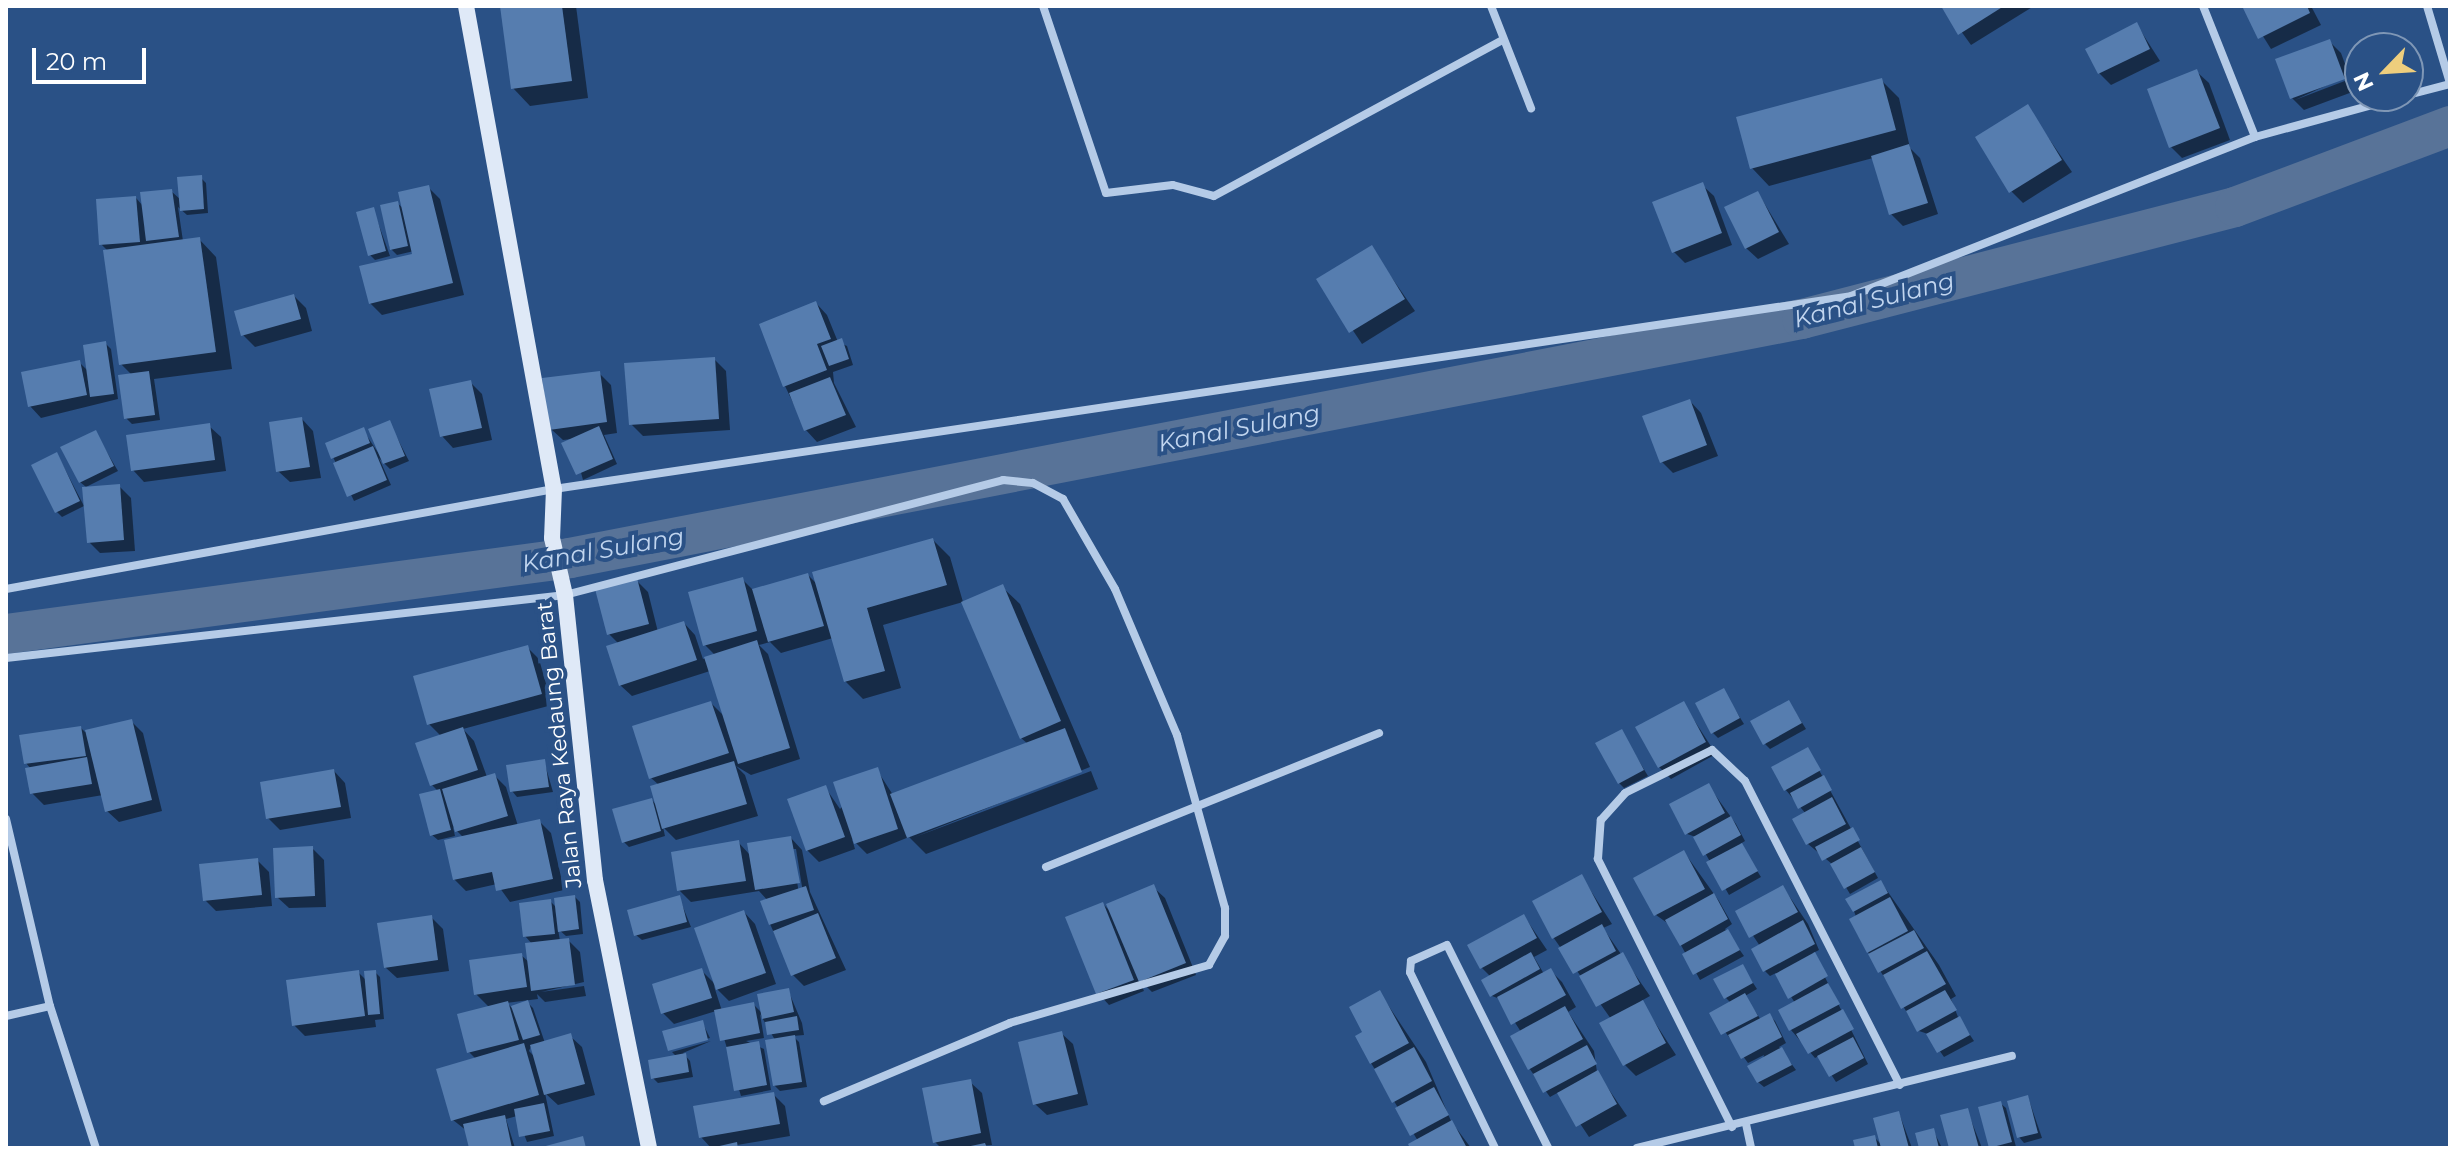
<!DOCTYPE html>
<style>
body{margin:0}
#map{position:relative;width:2456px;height:1154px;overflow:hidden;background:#2a5186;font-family:Montserrat,sans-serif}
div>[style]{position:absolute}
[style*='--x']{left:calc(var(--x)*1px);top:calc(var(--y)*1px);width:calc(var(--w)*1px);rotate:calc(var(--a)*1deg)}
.shadow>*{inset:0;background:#0007}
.canal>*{height:40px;margin:-20px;padding:0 20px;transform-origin:20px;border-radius:20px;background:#587398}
.building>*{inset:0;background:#567daf}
.street>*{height:8px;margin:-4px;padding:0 4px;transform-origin:4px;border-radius:4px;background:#b5cbe7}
.secondary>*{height:16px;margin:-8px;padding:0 8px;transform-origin:8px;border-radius:8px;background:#dfe9f7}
span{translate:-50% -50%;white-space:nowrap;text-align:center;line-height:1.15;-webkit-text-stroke:8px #2a5186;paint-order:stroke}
.street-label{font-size:22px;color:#fff}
.water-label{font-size:24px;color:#c1d5ef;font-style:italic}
.frame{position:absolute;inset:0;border:8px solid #fff;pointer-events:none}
.north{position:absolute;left:2344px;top:32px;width:80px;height:80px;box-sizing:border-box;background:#2a5186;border:2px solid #7f97b6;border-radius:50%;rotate:245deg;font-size:22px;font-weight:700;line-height:32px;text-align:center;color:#fff}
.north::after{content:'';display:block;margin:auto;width:28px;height:36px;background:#eece7d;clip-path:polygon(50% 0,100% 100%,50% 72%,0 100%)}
.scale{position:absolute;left:32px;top:48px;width:114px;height:36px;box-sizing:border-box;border:4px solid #fff;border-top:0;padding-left:10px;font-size:24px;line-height:28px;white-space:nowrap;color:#fff;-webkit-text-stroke:6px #2a5186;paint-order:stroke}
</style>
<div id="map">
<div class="shadow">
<div style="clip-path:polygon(502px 6px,576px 6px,588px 98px,530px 106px,513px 88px)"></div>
<div style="clip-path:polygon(1943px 6px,2034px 6px,1971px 45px)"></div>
<div style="clip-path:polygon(2244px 6px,2311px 6px,2321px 25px,2271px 49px)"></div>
<div style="clip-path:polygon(2137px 25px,2160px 61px,2111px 85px,2099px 73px)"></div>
<div style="clip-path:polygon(2329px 41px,2341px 53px,2349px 75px,2295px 100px,2350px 79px,2355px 91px,2304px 110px,2292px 98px,2278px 61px)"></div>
<div style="clip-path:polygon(2197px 72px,2209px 83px,2230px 140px,2182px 158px,2171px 147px)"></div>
<div style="clip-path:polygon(1882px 81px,1899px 98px,1910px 148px,1920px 158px,1938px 214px,1903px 226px,1891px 214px,1873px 158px,1769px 186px,1752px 168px)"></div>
<div style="clip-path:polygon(2027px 107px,2072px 172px,2023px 203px,2011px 191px)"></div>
<div style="clip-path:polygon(201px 178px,206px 183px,208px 213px,187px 215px,178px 207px,183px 241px,199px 239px,216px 257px,232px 369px,154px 379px,160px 420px,132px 424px,126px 418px,132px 375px,121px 364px,108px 251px,101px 244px,136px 198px,143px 206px,171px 191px,181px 200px)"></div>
<div style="clip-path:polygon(1702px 185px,1714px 196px,1732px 245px,1685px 263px,1674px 252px)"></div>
<div style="clip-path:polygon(428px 187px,440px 199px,464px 295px,382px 315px,370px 303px,414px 255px,414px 251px,397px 255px,389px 247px,397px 203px,404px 209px)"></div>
<div style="clip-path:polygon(1758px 193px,1789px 244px,1758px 259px,1746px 248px)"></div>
<div style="clip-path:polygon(373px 209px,390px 256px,375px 260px,369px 254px)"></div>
<div style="clip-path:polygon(1371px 248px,1415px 311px,1362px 344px,1319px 280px)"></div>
<div style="clip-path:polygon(294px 296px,306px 308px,312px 331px,255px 347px,243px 335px)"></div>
<div style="clip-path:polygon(816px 303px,827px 315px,838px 342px,847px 346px,853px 365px,833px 372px,834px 383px,856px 427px,817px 442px,806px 430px,785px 386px)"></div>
<div style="clip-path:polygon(105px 343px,111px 349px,118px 399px,41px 418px,30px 406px,79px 362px,89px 372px)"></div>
<div style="clip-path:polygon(714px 359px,726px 371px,730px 430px,643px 436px,631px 424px)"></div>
<div style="clip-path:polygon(599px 373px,611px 385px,617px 433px,604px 435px,617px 464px,583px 480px,572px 439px,563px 440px,551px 429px)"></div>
<div style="clip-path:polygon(470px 382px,482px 394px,492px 440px,453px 448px,442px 436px)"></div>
<div style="clip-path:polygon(1690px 401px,1701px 413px,1718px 456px,1673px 473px,1662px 462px)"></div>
<div style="clip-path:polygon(302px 419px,313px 431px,321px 478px,290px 482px,278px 471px)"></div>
<div style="clip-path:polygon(389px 422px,409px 461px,390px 469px,379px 458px,391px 485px,354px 501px,333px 457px,363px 430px,383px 460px)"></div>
<div style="clip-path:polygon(209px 426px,221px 437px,226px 471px,144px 482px,133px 470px)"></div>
<div style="clip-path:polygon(95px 432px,118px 471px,86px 487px,80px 482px)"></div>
<div style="clip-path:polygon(57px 454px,84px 506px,62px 517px,57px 512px)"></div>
<div style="clip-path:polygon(119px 486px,131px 498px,135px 551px,100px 553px,89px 542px)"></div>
<div style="clip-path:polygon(933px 540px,950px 557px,963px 602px,883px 625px,901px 688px,863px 699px,845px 681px,833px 638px,781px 653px,770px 642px,759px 645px,768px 654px,800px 759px,751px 775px,736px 766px,745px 775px,758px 816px,676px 840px,663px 827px,665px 836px,629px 847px,623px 841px,652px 800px,658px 807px,659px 785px,651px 778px,711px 703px,725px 717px,710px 671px,632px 696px,620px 685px,619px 644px,609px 634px,636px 580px,648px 592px,658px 632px,684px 623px,695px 635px,703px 659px,715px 655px,705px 645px,742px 579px,754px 591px,808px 575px,817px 584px)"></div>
<div style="clip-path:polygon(1002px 587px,1020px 604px,1090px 767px,915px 837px,1091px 771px,1098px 789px,926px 854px,909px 837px,867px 854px,852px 839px,855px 849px,819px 862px,807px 850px,825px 787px,840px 809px,877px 770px,893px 795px,1028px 744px,1021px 738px)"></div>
<div style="clip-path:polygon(528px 648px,539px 659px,552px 705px,463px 729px,474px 741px,487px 777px,494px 775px,506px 787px,518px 826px,539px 821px,551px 833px,564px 890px,510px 902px,497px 884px,466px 891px,454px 879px,464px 838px,453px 827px,455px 836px,438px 840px,432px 835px,438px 791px,432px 785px,441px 736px,429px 724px)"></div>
<div style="clip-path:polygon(1723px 690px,1744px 724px,1718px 738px,1712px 732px)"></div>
<div style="clip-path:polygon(1789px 702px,1806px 729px,1770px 749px,1765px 744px)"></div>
<div style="clip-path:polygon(1683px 703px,1716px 754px,1671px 779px,1659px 767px)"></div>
<div style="clip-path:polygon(131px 721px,143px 733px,162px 811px,119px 822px,107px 811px,103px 795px,44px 805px,32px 793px,31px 769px,26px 763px,81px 728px,85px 732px)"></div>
<div style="clip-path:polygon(1621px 731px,1648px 776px,1624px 788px,1619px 783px)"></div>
<div style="clip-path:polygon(1808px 750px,1878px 878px,1850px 894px,1832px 864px,1808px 844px,1806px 814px,1785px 789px)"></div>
<div style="clip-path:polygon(544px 761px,553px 792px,517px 797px,512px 791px)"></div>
<div style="clip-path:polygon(334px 771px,345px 783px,351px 818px,280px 830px,268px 818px)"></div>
<div style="clip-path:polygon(1708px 785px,1736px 824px,1745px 841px,1740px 844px,1761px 877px,1729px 895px,1696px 837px,1687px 834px)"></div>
<div style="clip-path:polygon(evenodd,791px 838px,802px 850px,810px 892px,846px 970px,804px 986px,793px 975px,770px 924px,768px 901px,759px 891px,691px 902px,679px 890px,738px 842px,751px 856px,791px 838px,792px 849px,796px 849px,803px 893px,799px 894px,792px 849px)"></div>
<div style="clip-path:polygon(312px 848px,324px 860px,326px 907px,289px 908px,277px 897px)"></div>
<div style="clip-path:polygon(1684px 852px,1719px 901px,1732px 924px,1725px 929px,1744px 956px,1700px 980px,1670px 925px,1656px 915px)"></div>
<div style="clip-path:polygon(257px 860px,269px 872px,272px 906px,216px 911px,205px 900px)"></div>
<div style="clip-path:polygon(1582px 877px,1612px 924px,1603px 928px,1650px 996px,1641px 1001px,1676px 1055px,1636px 1076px,1625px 1065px,1611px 1019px,1553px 937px)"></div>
<div style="clip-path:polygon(1881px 882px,1939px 965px,1956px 996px,1951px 999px,1958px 1017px,1974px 1041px,1944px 1057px,1928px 1034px,1919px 1031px,1868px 952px,1854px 911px)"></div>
<div style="clip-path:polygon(1153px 887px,1165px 898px,1196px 975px,1152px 992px,1139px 979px,1144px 991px,1109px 1005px,1098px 993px,1103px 904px,1113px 914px)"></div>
<div style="clip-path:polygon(1783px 887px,1808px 924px,1819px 950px,1813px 953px,1868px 1064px,1836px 1082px,1819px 1056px,1815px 1058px,1791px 1030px,1781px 1010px,1795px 1003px,1776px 973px,1770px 976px,1765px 971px,1754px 949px,1760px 946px,1737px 912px)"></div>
<div style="clip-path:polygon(evenodd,575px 897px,580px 902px,583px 934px,566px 936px,558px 929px,560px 941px,568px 940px,580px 952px,584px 982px,541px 992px,584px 986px,586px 996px,545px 1002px,537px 994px,538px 999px,507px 1003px,512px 1008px,528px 1003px,533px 1008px,545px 1043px,570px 1036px,582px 1047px,595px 1095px,558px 1105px,545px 1093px,554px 1136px,527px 1142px,517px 1116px,506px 1119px,515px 1148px,471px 1148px,467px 1131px,453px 1120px,476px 1059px,469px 1052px,489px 1007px,476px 994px,521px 955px,530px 963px,533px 945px,525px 936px,550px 901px,558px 909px,575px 897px,532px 1044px,536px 1058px,529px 1051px,532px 1044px)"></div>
<div style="clip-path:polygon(679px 897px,691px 927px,642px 940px,636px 935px)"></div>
<div style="clip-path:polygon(744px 912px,755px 924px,776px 984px,729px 1001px,714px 986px,722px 1011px,753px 1004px,763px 1014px,788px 990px,802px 1023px,804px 1035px,793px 1036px,799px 1042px,807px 1087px,780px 1091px,774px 1085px,775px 1040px,760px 1014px,764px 1038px,746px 1041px,764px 1049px,771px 1090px,741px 1096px,716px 1011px,674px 1024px,663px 1013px,701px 970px,716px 985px)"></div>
<div style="clip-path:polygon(1524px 916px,1547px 950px,1534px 957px,1544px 974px,1550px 970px,1562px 982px,1576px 1007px,1568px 1012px,1594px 1051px,1597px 1072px,1627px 1116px,1589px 1137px,1559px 1092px,1550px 1097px,1529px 1068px,1521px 1032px,1500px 999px,1492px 996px,1490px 976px,1481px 967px)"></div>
<div style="clip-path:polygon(431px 917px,443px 929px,449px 971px,397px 978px,385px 967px)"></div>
<div style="clip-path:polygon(1742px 966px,1757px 989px,1745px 996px,1761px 1020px,1769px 1015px,1775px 1021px,1786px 1043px,1779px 1047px,1796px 1070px,1764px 1087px,1758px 1082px,1764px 1055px,1748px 1063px,1712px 1014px,1731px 1003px,1726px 998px)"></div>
<div style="clip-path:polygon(358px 972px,367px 981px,375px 972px,380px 977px,384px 1019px,375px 1020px,376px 1027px,305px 1036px,294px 1025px)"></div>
<div style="clip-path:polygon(1380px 993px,1426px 1062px,1451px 1121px,1471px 1148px,1412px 1148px,1418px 1141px,1371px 1063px,1365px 1033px)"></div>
<div style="clip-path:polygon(702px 1022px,710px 1038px,670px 1048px)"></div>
<div style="clip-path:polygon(1061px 1033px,1073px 1044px,1088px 1105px,1047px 1115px,1035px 1104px)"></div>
<div style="clip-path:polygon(711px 1041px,683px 1053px,690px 1061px,693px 1077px,658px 1083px,653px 1078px,677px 1057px,672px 1052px)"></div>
<div style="clip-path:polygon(970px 1082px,982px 1093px,992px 1145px,941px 1148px,935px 1142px)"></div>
<div style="clip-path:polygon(773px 1094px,785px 1106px,790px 1136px,737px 1145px,740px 1148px,711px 1148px,701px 1137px)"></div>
<div style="clip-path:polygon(2028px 1097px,2042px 1138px,2024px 1143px,2019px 1137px)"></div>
<div style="clip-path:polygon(2000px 1103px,2006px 1108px,2016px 1147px,1991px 1147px)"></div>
<div style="clip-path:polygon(1967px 1110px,1982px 1148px,1951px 1148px)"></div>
<div style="clip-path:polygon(1899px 1113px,1912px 1148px,1857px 1148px,1874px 1137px,1883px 1146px)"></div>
<div style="clip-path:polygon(1933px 1130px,1942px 1148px,1921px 1148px)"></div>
</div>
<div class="canal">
<div style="--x:6;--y:634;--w:569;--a:-7.67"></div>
<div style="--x:570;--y:558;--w:1255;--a:-10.98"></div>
<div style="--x:1802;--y:319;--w:447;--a:-14.5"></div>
<div style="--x:2235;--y:207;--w:230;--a:-20.6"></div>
</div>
<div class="building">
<div style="clip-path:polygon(500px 6px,562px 6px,572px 81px,511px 89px)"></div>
<div style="clip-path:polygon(1941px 6px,2004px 6px,1958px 35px)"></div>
<div style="clip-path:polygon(2242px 6px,2307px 6px,2310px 13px,2258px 39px)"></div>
<div style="clip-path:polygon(2137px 22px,2150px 49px,2098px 74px,2085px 49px)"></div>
<div style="clip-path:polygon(2330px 39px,2345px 79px,2290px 99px,2275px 59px)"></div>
<div style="clip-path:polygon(2197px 69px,2220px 128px,2169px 148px,2147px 89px)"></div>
<div style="clip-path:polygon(1882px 78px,1896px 130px,1750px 169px,1736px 117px)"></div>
<div style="clip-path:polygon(2028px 104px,2062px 160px,2009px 193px,1975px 137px)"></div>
<div style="clip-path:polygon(1909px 144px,1928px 203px,1889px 215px,1871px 156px)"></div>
<div style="clip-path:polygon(202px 175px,204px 209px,180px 211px,177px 177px)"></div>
<div style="clip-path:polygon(1703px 182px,1722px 233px,1672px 253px,1652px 202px)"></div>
<div style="clip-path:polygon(429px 185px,453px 283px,369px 304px,359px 266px,412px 254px,398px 192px)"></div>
<div style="clip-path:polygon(172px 189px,179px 237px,146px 241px,140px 192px)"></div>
<div style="clip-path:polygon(1758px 191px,1779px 232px,1745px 249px,1724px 207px)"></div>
<div style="clip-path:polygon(136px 196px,140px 242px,99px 245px,96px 199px)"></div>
<div style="clip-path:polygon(398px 201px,408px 246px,390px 250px,380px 205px)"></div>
<div style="clip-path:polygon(374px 207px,386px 251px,368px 256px,356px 212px)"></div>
<div style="clip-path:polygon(200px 237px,216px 352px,119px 365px,103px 250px)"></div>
<div style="clip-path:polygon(1372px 245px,1405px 299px,1349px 333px,1316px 279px)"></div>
<div style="clip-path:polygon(294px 294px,301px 319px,241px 336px,234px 311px)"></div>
<div style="clip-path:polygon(816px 301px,831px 339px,817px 344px,827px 370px,783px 387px,759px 324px)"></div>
<div style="clip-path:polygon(842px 338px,849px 359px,829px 366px,821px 346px)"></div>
<div style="clip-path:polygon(106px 341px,114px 394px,90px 397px,83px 345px)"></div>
<div style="clip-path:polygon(715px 357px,719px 419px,629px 425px,624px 363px)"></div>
<div style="clip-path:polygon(80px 360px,87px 395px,28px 407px,21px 372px)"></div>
<div style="clip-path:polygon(149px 371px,155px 415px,124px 419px,118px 375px)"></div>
<div style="clip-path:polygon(600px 371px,607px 422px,549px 430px,542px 378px)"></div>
<div style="clip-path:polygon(830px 377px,846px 415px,804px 431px,789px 393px)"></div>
<div style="clip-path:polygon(471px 380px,482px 428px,440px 437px,429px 389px)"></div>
<div style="clip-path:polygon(1690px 399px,1707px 445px,1660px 463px,1642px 416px)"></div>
<div style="clip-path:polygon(302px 417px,310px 467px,276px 472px,269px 422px)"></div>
<div style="clip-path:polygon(390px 420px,405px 456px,383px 464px,368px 429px)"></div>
<div style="clip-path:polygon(210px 423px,215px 460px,131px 471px,126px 435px)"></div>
<div style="clip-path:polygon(599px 426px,613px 459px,576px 475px,561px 443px)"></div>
<div style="clip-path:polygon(364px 427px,370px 443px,331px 459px,325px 443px)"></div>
<div style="clip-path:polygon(96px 430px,114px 466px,79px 483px,60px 447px)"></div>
<div style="clip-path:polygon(373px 446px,387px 480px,347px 497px,333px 463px)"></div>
<div style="clip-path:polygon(57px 452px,80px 501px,55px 513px,31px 465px)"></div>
<div style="clip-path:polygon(120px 484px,124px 540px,87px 543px,82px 487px)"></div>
<div style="clip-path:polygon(933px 538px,947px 585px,867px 608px,885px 671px,844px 682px,812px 572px)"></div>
<div style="clip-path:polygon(808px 573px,824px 626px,768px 642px,752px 589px)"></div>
<div style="clip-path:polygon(743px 577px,757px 631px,703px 646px,688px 592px)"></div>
<div style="clip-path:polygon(637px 578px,649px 624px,607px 635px,595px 589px)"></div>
<div style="clip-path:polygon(1003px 584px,1061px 721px,1020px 739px,961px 602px)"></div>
<div style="clip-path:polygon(684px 621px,697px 660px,619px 686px,606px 646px)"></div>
<div style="clip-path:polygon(757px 640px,790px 748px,738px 764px,704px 657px)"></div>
<div style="clip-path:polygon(528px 645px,542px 694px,427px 725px,413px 676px)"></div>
<div style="clip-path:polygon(1724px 688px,1740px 718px,1711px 734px,1695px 703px)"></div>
<div style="clip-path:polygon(1789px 700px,1802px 723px,1763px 745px,1750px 721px)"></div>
<div style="clip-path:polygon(711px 701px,729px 753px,649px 779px,632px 726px)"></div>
<div style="clip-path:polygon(1684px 701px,1706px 742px,1658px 768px,1635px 727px)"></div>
<div style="clip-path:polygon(132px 719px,152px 800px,105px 812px,85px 730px)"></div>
<div style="clip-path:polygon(81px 726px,86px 756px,24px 764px,19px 735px)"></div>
<div style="clip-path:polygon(463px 727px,478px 770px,430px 786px,415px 743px)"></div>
<div style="clip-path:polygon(1065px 728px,1082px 772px,907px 838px,890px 794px)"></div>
<div style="clip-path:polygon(1622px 729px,1644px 770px,1618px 784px,1595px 743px)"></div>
<div style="clip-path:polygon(1808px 747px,1821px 770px,1784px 791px,1771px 767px)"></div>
<div style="clip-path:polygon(87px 757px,92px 784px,30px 794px,25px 768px)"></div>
<div style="clip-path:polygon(545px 759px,549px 787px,510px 792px,506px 765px)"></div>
<div style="clip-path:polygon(734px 761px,747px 804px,662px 829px,650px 786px)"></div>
<div style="clip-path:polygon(878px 767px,898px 829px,854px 844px,833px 782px)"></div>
<div style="clip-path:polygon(334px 769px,341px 807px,266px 819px,260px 782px)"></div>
<div style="clip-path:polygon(495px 773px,508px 816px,455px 832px,442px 789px)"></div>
<div style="clip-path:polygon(1824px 775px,1832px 790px,1798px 809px,1790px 793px)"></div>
<div style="clip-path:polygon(1709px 783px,1725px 813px,1685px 835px,1669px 804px)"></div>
<div style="clip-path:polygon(826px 785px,845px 837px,806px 851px,787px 799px)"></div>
<div style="clip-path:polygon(440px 789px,451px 830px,430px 836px,419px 794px)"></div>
<div style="clip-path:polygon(1832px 797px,1846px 824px,1806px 845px,1792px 819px)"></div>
<div style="clip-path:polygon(652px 798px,661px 831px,622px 843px,612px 809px)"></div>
<div style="clip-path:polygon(1731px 816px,1741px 835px,1703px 856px,1693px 837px)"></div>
<div style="clip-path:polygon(540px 819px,553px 879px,496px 891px,492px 872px,453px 880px,444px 840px)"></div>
<div style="clip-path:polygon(1853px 827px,1860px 840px,1822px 861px,1815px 847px)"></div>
<div style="clip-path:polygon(791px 836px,800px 883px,755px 890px,747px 843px)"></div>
<div style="clip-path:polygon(739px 840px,746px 881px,677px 891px,671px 852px)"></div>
<div style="clip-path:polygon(1742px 843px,1758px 871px,1722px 891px,1706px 862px)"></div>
<div style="clip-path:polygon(313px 846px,315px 896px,275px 898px,273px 848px)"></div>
<div style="clip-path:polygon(1861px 847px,1875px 872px,1844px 889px,1830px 864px)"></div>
<div style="clip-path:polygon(1684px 850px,1705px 889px,1654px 916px,1633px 878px)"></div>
<div style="clip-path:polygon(258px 858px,262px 895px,203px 901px,199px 864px)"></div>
<div style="clip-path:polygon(1582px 874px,1602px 912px,1552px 939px,1532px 901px)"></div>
<div style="clip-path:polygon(1881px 880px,1888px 893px,1853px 912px,1845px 899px)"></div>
<div style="clip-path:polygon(1154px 884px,1186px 963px,1139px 982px,1106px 904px)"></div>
<div style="clip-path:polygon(1783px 885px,1798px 912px,1749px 938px,1735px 911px)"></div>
<div style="clip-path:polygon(806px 886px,814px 910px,769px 925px,760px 901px)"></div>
<div style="clip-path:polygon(1714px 893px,1728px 919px,1680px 946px,1665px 920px)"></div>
<div style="clip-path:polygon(575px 895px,579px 929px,558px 932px,554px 898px)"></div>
<div style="clip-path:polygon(680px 895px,687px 922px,634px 936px,627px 910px)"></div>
<div style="clip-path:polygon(1890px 897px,1908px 931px,1867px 953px,1849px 919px)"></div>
<div style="clip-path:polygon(551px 899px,555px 934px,523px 937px,519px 903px)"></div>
<div style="clip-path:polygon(1103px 902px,1134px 980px,1096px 994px,1065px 917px)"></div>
<div style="clip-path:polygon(744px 910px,766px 973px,716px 990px,694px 928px)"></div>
<div style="clip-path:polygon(818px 913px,836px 958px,791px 976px,773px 931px)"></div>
<div style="clip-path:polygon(1524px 914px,1537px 938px,1480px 969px,1467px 945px)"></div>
<div style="clip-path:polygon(432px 915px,438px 960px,384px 968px,377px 923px)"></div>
<div style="clip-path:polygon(1803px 920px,1815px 944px,1763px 972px,1751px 949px)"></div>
<div style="clip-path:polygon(1602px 924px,1616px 951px,1573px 974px,1558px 948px)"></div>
<div style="clip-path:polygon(1728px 929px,1740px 950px,1693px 975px,1682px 954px)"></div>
<div style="clip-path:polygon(1914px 930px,1924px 948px,1878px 973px,1868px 954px)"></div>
<div style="clip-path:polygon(569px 938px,575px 985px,531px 991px,525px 943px)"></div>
<div style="clip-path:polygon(1927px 951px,1946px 984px,1901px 1009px,1883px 975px)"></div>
<div style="clip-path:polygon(1531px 952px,1540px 969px,1490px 997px,1481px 980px)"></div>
<div style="clip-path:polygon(1623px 952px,1640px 984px,1596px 1007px,1579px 976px)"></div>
<div style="clip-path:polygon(1815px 952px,1828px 976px,1788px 999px,1775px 974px)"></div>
<div style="clip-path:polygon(522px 953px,527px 987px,474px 995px,469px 960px)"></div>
<div style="clip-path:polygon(1743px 964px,1753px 983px,1724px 999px,1713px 979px)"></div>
<div style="clip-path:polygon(702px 968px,712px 998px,661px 1014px,652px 984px)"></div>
<div style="clip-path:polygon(1551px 968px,1566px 995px,1511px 1025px,1497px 997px)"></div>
<div style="clip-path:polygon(359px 970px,365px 1016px,292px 1026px,286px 980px)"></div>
<div style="clip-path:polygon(376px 970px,380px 1014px,368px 1015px,364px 971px)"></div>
<div style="clip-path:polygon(1828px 983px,1840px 1004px,1789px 1031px,1778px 1010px)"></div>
<div style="clip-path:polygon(789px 988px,794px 1012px,762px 1019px,757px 994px)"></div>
<div style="clip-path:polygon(1380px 990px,1409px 1043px,1370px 1064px,1355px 1036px,1362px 1032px,1349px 1007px)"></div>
<div style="clip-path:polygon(1945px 990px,1957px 1010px,1917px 1032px,1906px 1011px)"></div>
<div style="clip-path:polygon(1745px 993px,1758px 1016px,1721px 1035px,1709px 1013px)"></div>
<div style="clip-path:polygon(528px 1000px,540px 1035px,523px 1040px,511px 1006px)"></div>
<div style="clip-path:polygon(1643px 1000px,1666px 1043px,1623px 1066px,1599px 1023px)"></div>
<div style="clip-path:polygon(508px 1001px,519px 1040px,467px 1053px,457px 1014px)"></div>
<div style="clip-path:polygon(754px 1002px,760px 1033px,720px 1041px,714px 1010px)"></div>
<div style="clip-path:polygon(1565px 1006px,1583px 1039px,1528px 1070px,1510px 1036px)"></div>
<div style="clip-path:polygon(1843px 1009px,1854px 1029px,1808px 1054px,1796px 1034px)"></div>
<div style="clip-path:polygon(1770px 1013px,1782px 1037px,1741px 1059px,1728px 1035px)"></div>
<div style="clip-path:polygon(797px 1016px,799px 1030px,767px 1035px,765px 1022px)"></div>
<div style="clip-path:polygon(1960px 1016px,1970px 1035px,1937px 1053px,1926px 1034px)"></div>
<div style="clip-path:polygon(703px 1020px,708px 1040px,668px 1051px,662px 1031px)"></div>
<div style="clip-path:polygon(1062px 1031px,1078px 1094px,1033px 1105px,1018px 1042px)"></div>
<div style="clip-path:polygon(571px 1033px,585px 1084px,544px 1095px,530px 1045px)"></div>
<div style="clip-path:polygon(795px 1035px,802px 1082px,773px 1086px,765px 1040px)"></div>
<div style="clip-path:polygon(1853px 1037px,1864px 1058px,1829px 1077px,1817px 1056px)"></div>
<div style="clip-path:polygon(759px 1041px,767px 1085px,734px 1091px,726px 1047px)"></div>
<div style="clip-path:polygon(524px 1043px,539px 1095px,451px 1121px,436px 1069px)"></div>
<div style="clip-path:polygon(1587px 1045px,1597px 1064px,1543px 1093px,1533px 1074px)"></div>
<div style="clip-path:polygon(1414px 1047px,1432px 1081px,1392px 1103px,1374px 1069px)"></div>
<div style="clip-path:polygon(1782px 1047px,1792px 1065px,1757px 1083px,1747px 1066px)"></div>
<div style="clip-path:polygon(686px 1053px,689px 1072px,651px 1079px,648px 1060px)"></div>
<div style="clip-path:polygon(1598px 1070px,1617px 1104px,1576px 1127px,1557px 1093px)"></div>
<div style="clip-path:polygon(971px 1079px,981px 1133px,933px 1143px,922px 1088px)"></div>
<div style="clip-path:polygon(1434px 1087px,1449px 1115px,1410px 1136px,1395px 1108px)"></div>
<div style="clip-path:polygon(774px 1092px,780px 1124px,699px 1138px,693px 1106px)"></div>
<div style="clip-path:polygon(2028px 1095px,2038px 1133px,2017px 1138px,2007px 1101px)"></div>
<div style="clip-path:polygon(2001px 1101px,2012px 1142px,1989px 1148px,1978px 1107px)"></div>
<div style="clip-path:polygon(544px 1103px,550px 1131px,519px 1137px,514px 1109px)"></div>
<div style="clip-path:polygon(1968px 1108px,1979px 1148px,1949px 1148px,1940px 1115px)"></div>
<div style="clip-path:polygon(1899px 1111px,1909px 1148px,1881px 1148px,1873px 1118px)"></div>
<div style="clip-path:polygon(505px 1115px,512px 1148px,469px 1148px,463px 1124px)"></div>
<div style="clip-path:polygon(1452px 1120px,1467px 1148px,1410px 1148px,1408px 1144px)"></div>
<div style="clip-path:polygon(1934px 1128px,1939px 1148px,1919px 1148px,1915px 1133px)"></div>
<div style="clip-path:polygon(1875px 1135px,1878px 1148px,1855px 1148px,1853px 1140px)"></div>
<div style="clip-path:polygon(583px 1136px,586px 1148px,542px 1148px,542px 1147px)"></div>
<div style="clip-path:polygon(737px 1142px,738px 1148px,715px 1148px,715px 1147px)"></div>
<div style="clip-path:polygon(985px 1143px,987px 1148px,966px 1148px,966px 1147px)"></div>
</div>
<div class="street">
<div style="--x:1043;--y:6;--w:197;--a:71.4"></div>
<div style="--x:1106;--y:193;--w:67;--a:-6.8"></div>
<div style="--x:1173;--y:185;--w:42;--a:15"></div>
<div style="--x:1214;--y:196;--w:328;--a:-28.4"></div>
<div style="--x:1491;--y:6;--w:110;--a:68.6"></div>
<div style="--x:2203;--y:6;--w:141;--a:68.3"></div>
<div style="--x:2427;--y:6;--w:80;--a:73.4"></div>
<div style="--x:2408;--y:95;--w:43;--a:-14.7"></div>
<div style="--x:6;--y:589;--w:557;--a:-10.34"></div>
<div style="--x:554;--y:489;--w:1311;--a:-8.46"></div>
<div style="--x:1851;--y:296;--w:434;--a:-21.5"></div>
<div style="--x:2255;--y:137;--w:156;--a:-15.3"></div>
<div style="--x:6;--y:658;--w:563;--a:-6.43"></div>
<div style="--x:565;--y:595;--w:453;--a:-14.7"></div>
<div style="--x:1003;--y:480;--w:30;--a:6"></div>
<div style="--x:1033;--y:483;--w:34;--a:28"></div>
<div style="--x:1063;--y:499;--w:104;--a:60"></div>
<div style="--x:1115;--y:589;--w:159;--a:67"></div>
<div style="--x:1177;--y:735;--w:180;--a:74.5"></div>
<div style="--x:1225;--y:908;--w:28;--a:90"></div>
<div style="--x:1225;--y:936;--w:33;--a:119"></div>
<div style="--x:1209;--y:965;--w:207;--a:163.8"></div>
<div style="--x:1010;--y:1023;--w:202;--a:157.2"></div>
<div style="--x:6;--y:819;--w:192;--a:76.8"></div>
<div style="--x:50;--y:1006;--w:149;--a:72.1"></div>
<div style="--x:1046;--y:867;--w:359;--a:-21.9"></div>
<div style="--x:6;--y:1016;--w:45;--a:-12.8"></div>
<div style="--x:1746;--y:1124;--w:25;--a:78"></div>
<div style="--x:1732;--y:1127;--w:300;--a:-116.6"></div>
<div style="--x:1598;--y:859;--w:39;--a:-86"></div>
<div style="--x:1601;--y:820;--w:36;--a:-48"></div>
<div style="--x:1625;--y:793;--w:97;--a:-26.3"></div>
<div style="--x:1712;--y:750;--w:45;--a:43.2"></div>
<div style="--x:1745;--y:781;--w:341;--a:63"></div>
<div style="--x:1495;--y:1148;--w:195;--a:-115.8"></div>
<div style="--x:1410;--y:972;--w:11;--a:-85"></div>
<div style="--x:1411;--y:961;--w:39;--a:-24"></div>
<div style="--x:1447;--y:945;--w:227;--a:63.5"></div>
<div style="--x:1637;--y:1148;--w:386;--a:-13.8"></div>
</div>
<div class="secondary">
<div style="--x:466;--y:6;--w:491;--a:79.7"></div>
<div style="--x:554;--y:489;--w:49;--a:92.3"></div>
<div style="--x:552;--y:538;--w:58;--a:77.2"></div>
<div style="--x:565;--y:595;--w:287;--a:84"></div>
<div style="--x:595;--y:880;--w:273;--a:78.6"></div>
</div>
<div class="street-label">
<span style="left:559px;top:745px;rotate:-96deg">Jalan Raya Kedaung Barat</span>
</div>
<div class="water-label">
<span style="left:1874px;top:300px;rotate:-14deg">Kanal Sulang</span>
<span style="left:1239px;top:428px;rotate:-11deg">Kanal Sulang</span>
<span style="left:603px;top:550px;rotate:-10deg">Kanal Sulang</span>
</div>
<div class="frame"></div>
<div class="north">N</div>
<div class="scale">20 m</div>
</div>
